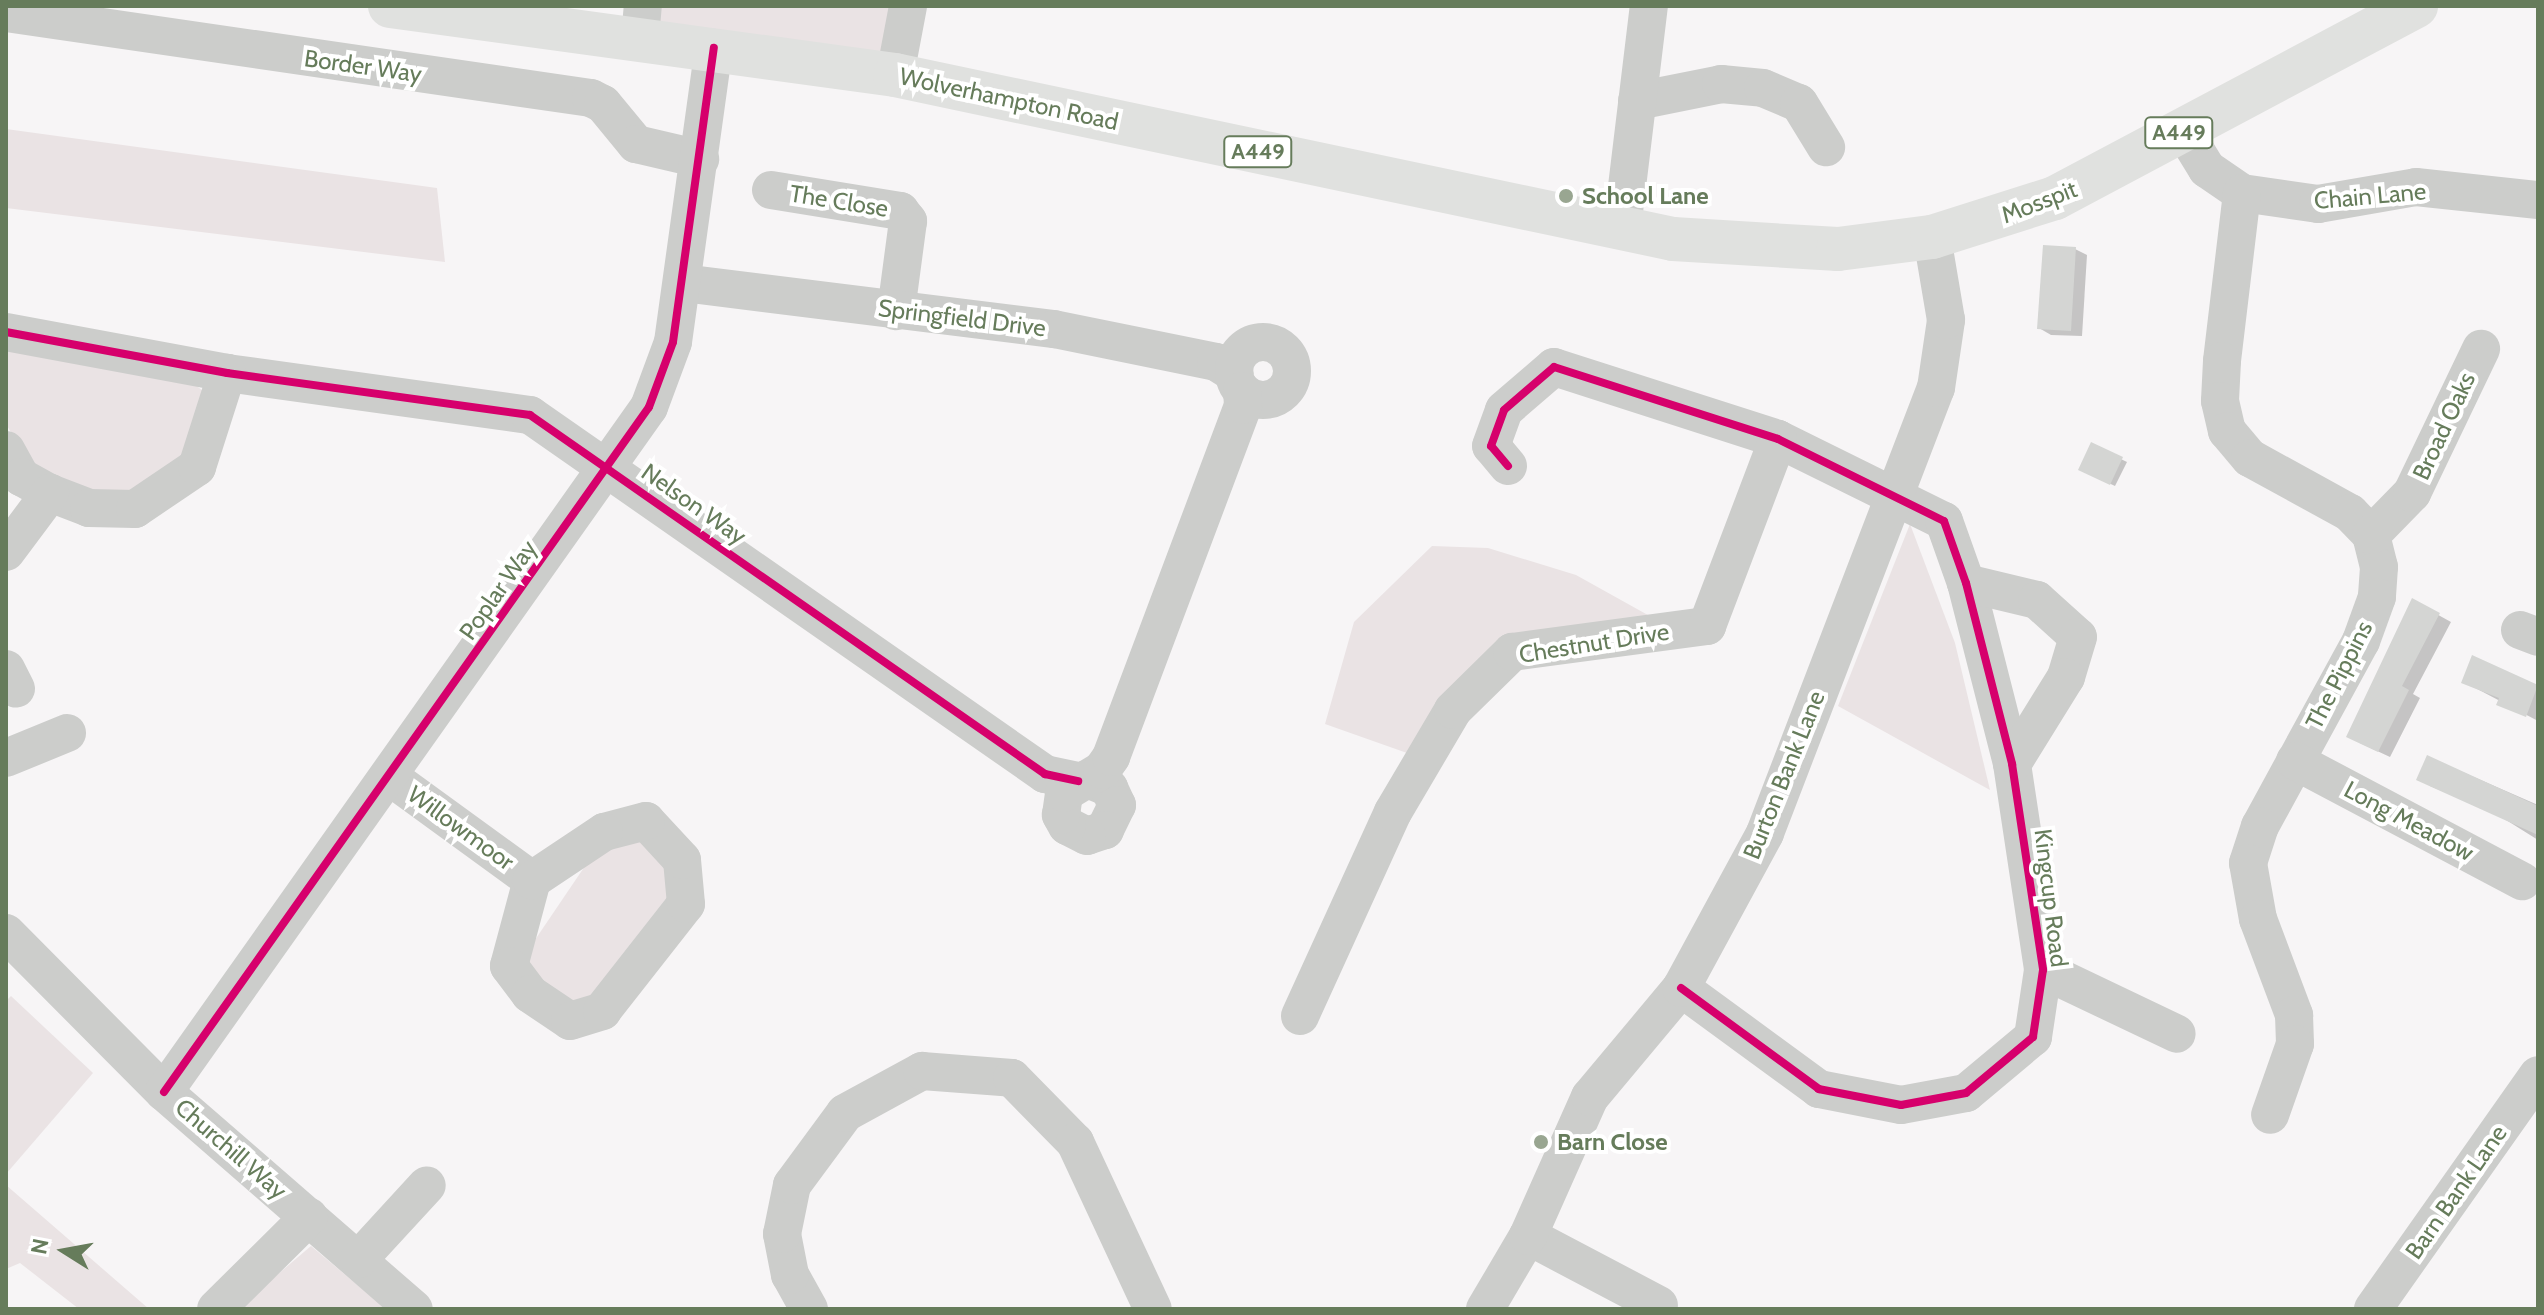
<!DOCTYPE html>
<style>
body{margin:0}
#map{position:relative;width:2544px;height:1315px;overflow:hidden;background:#f7f5f6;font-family:Cabin,sans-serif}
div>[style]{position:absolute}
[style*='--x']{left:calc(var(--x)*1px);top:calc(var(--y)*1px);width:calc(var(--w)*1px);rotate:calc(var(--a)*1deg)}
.green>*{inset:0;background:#eae3e4}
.shadow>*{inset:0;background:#0003}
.building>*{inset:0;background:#d4d5d3}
.minor>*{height:38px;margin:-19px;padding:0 19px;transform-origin:19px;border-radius:19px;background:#cccdcb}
.minor>.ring{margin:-19px;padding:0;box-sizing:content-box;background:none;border:38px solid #cccdcb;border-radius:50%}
.highway>*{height:44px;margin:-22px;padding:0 22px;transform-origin:22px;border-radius:22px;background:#e0e1df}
.cycleway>*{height:8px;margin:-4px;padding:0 4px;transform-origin:4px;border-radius:4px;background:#d6006c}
.dots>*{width:22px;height:22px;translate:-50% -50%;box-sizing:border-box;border:4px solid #fff;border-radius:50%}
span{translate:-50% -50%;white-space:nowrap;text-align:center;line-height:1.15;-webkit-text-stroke:8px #fff;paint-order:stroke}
.shield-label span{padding:2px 6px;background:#fff;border:2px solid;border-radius:6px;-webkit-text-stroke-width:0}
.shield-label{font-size:22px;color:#667c5b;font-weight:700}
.street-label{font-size:24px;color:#667c5b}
.poi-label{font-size:24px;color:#667c5b;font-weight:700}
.left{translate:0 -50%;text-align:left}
.frame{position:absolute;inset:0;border:8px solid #667c5b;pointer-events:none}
.north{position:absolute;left:24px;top:1211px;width:80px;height:80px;-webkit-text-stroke:6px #fff;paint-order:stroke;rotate:281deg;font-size:22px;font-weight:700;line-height:32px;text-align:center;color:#667c5b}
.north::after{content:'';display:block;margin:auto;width:28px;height:36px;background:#667c5b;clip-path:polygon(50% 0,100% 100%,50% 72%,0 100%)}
</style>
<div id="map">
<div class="green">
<div style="clip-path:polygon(654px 6px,895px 6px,887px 58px,650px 29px)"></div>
<div style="clip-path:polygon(6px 129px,437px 188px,445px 262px,6px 208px)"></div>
<div style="clip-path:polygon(8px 348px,183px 375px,203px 391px,182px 463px,133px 498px,91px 499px,34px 471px,6px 424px)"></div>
<div style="clip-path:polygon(1910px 524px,1955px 643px,1990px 790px,1838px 706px)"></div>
<div style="clip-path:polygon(1432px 546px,1488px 548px,1576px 575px,1664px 624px,1512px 652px,1407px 753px,1325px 724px,1354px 622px)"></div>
<div style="clip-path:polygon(642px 830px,668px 861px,678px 898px,602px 1011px,568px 1010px,520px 962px,585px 866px)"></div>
<div style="clip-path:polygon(11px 996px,93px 1073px,6px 1174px,6px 1001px)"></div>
<div style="clip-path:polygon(6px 1185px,149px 1309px,79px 1309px,20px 1263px,6px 1269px)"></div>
<div style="clip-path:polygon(311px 1246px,386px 1309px,237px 1309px)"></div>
</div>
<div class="shadow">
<div style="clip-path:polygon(2075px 249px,2087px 255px,2082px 336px,2051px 335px,2039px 328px)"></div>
<div style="clip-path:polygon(2092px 445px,2127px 462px,2115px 486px,2085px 472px)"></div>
<div style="clip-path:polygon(2413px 601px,2451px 622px,2413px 694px,2420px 698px,2390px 757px,2360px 743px)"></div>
<div style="clip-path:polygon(2473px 658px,2538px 687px,2538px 721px,2464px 682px)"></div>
<div style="clip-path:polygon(2428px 757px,2538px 805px,2538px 840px,2495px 813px,2430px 786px)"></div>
</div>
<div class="building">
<div style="clip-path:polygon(2043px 245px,2076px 247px,2071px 331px,2037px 329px)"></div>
<div style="clip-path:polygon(2091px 442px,2123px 457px,2110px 485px,2078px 470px)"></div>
<div style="clip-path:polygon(2412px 598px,2440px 613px,2402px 686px,2409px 690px,2378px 752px,2346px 737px)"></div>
<div style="clip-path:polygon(2472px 655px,2538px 685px,2526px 717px,2496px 705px,2499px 698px,2461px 683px)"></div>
<div style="clip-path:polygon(2427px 755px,2538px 806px,2538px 835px,2416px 780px)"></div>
</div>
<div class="minor">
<div style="--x:6;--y:13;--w:591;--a:8.27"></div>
<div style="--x:591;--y:98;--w:13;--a:27"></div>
<div style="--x:603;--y:104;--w:52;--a:50.5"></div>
<div style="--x:636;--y:144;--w:66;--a:13.2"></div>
<div style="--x:640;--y:38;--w:32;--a:-85"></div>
<div style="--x:895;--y:75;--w:70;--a:-79.3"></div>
<div style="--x:1637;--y:101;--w:86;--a:-11.4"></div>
<div style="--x:1721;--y:84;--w:42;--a:5.4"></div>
<div style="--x:1763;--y:88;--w:39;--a:23"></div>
<div style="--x:1799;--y:103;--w:52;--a:58.5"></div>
<div style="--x:2183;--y:130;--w:46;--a:58.4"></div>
<div style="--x:2207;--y:169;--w:42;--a:34.4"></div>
<div style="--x:2242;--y:193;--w:77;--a:8.2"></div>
<div style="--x:2318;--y:204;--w:99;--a:-9.8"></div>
<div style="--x:2416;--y:187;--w:123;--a:6.1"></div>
<div style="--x:771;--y:190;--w:131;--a:9.2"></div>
<div style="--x:900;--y:211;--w:13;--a:51"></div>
<div style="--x:908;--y:221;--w:91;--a:97.6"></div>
<div style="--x:2242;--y:193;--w:169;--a:96.8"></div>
<div style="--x:2222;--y:361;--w:40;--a:92.9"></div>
<div style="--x:2220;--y:401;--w:31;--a:77"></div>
<div style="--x:2227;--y:431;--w:35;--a:50"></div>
<div style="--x:2250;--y:458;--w:114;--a:28.8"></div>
<div style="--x:2350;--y:513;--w:30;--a:46"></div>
<div style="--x:2371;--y:535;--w:33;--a:76"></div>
<div style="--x:2379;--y:567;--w:30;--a:94"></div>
<div style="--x:2377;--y:597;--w:47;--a:110"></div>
<div style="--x:2361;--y:641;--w:211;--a:118.6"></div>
<div style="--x:2260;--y:826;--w:39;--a:108"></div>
<div style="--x:2248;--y:863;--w:57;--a:79.9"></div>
<div style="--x:2258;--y:919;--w:103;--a:69.4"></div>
<div style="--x:2294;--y:1015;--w:29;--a:88"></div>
<div style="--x:2295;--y:1044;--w:75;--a:109.4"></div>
<div style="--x:1622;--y:228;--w:224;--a:-83.1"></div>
<div style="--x:683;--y:283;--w:374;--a:7.1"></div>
<div style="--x:1054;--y:329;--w:165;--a:11.5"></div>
<div style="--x:1216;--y:362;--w:22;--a:32"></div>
<div style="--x:6;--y:332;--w:225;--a:10.5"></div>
<div style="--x:227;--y:373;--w:306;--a:7.9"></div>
<div style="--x:530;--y:415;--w:628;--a:34.88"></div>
<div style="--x:1045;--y:774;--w:34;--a:12"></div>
<div class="ring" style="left:1234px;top:342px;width:20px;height:20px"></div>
<div style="--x:6;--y:450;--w:31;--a:61"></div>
<div style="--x:21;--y:477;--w:33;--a:29"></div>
<div style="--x:50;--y:493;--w:42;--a:21"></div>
<div style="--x:89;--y:508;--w:46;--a:1.2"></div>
<div style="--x:135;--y:509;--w:75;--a:-34.1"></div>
<div style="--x:197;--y:467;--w:99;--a:-72.3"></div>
<div style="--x:1508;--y:466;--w:26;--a:-130"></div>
<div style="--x:1491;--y:446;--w:38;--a:-70"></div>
<div style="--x:1504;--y:410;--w:66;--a:-40.7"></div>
<div style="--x:1554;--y:367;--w:235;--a:17.8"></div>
<div style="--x:1778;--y:439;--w:185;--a:26.3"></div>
<div style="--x:1944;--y:521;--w:66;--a:70.5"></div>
<div style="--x:1966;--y:583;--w:187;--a:75.7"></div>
<div style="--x:2012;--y:764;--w:208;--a:81.4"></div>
<div style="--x:2043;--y:970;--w:68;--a:98.5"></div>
<div style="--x:2033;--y:1037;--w:87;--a:140.1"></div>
<div style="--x:1966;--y:1093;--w:66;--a:169.5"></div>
<div style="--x:1901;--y:1105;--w:84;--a:-169"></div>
<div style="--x:1819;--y:1089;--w:171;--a:-143.8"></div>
<div style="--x:2371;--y:535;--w:59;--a:-45.7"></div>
<div style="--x:2412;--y:493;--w:160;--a:-64.4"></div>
<div style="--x:6;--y:552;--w:74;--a:-53.3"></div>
<div style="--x:1966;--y:583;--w:73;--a:13.5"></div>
<div style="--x:2037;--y:600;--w:55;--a:42.1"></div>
<div style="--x:2078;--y:637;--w:42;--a:106.7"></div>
<div style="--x:2066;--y:677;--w:102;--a:121.8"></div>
<div style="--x:2520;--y:630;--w:19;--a:21"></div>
<div style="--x:6;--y:669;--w:22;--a:63"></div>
<div style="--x:6;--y:758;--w:66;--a:-22.3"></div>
<div style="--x:2295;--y:761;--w:257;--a:27.9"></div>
<div style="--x:390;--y:777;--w:175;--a:36"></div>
<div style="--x:532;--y:880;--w:89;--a:105"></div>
<div style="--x:509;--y:966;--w:35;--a:53"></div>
<div style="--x:530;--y:994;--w:48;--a:34"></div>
<div style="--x:570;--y:1021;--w:34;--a:-17"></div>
<div style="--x:602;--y:1011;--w:136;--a:-51.9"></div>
<div style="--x:686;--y:904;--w:44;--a:-95.2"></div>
<div style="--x:682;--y:860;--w:53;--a:-132.7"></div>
<div style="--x:646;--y:821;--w:43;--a:165.3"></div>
<div style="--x:604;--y:832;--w:87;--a:146.3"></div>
<div style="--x:1087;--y:779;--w:24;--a:22"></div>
<div style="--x:1109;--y:788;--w:19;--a:65"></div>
<div style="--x:1117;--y:805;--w:28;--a:116"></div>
<div style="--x:1105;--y:830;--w:19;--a:162"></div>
<div style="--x:1087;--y:836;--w:22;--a:-153"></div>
<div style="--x:1067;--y:826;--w:13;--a:-119"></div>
<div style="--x:1061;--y:815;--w:22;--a:-82"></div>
<div style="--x:1064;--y:793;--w:44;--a:-31.2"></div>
<div style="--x:1102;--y:770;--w:16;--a:-55"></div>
<div style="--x:1111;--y:757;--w:376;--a:-69.4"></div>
<div style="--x:1243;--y:405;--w:14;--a:-94"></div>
<div style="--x:6;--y:933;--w:224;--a:45.2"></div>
<div style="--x:164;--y:1092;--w:331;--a:41"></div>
<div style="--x:2043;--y:970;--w:148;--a:25.5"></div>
<div style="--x:1300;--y:1016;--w:224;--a:-65.5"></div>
<div style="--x:1393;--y:812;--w:118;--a:-59.5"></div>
<div style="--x:1453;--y:710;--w:83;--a:-44.5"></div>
<div style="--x:1512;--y:652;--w:197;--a:-7.6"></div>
<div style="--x:1707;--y:626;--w:200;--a:-69.2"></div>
<div style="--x:164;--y:1092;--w:839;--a:-54.7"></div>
<div style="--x:649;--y:407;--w:69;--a:-69.7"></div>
<div style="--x:673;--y:342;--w:297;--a:-82.1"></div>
<div style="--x:1528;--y:1236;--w:148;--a:27.8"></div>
<div style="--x:359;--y:1259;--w:100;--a:-47.4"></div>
<div style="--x:216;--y:1309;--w:131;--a:-44.7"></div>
<div style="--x:809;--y:1309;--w:39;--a:-119"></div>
<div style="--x:790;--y:1275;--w:42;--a:-101"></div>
<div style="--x:782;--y:1234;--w:50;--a:-78.5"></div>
<div style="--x:792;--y:1185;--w:89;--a:-53.6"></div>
<div style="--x:845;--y:1113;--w:88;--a:-28.6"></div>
<div style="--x:922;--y:1071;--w:90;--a:4.4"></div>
<div style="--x:1012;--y:1078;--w:90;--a:45.5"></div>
<div style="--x:1075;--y:1142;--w:184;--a:65"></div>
<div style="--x:1485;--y:1309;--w:85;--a:-59.5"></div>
<div style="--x:1528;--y:1236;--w:152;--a:-66"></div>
<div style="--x:1590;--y:1097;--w:142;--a:-50.1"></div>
<div style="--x:1681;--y:988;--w:176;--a:-61.5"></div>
<div style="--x:1765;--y:833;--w:477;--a:-69"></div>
<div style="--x:1936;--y:388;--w:69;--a:-81.6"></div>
<div style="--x:1946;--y:320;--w:84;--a:-99.6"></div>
<div style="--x:2373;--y:1309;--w:286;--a:-54.8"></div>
</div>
<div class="highway">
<div style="--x:390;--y:6;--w:510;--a:7.78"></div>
<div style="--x:895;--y:75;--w:795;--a:11.9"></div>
<div style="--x:1673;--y:239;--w:165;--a:3.5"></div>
<div style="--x:1838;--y:249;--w:95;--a:-7.3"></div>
<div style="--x:1932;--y:237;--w:129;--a:-17.6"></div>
<div style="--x:2055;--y:198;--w:409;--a:-28"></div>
</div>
<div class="cycleway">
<div style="--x:6;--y:332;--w:225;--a:10.5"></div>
<div style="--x:227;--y:373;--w:306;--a:7.9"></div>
<div style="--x:530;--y:415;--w:628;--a:34.88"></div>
<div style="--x:1045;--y:774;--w:34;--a:12"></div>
<div style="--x:1508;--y:466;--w:26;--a:-130"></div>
<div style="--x:1491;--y:446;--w:38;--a:-70"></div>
<div style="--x:1504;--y:410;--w:66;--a:-40.7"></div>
<div style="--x:1554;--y:367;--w:235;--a:17.8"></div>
<div style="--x:1778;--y:439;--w:185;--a:26.3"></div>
<div style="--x:1944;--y:521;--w:66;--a:70.5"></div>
<div style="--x:1966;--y:583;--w:187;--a:75.7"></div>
<div style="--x:2012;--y:764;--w:208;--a:81.4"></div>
<div style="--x:2043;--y:970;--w:68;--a:98.5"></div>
<div style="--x:2033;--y:1037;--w:87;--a:140.1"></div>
<div style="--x:1966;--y:1093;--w:66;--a:169.5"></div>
<div style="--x:1901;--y:1105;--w:84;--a:-169"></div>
<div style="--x:1819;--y:1089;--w:171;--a:-143.8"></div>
<div style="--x:164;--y:1092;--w:839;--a:-54.7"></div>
<div style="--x:649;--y:407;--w:69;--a:-69.7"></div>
<div style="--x:673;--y:342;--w:297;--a:-82.1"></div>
</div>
<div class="dots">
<div style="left:1566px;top:196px;background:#99a691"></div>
<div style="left:1541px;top:1142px;background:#99a691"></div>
</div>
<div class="shield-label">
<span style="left:2179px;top:133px">A449</span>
<span style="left:1258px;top:152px">A449</span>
</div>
<div class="street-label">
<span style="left:363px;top:66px;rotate:8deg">Border Way</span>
<span style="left:1009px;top:99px;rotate:12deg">Wolverhampton Road</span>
<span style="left:2370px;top:196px;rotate:-5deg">Chain Lane</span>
<span style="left:839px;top:201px;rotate:9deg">The Close</span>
<span style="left:2039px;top:202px;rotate:-21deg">Mosspit</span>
<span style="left:962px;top:318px;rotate:7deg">Springfield Drive</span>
<span style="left:2444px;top:426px;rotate:-65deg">Broad Oaks</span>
<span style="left:694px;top:504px;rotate:35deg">Nelson Way</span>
<span style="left:498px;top:590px;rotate:-55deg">Poplar Way</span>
<span style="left:1594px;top:643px;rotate:-9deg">Chestnut Drive</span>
<span style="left:2339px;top:675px;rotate:-63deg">The Pippins</span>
<span style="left:1784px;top:775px;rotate:-68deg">Burton Bank Lane</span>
<span style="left:2409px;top:821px;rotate:28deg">Long Meadow</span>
<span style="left:461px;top:828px;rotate:36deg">Willowmoor</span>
<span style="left:2051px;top:898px;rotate:83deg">Kingcup Road</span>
<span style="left:231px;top:1149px;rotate:41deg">Churchill Way</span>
<span style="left:2456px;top:1192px;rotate:-55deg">Barn Bank Lane</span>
</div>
<div class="poi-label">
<span class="left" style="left:1582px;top:196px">School Lane</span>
<span class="left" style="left:1557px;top:1142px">Barn Close</span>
</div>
<div class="frame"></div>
<div class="north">N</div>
</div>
